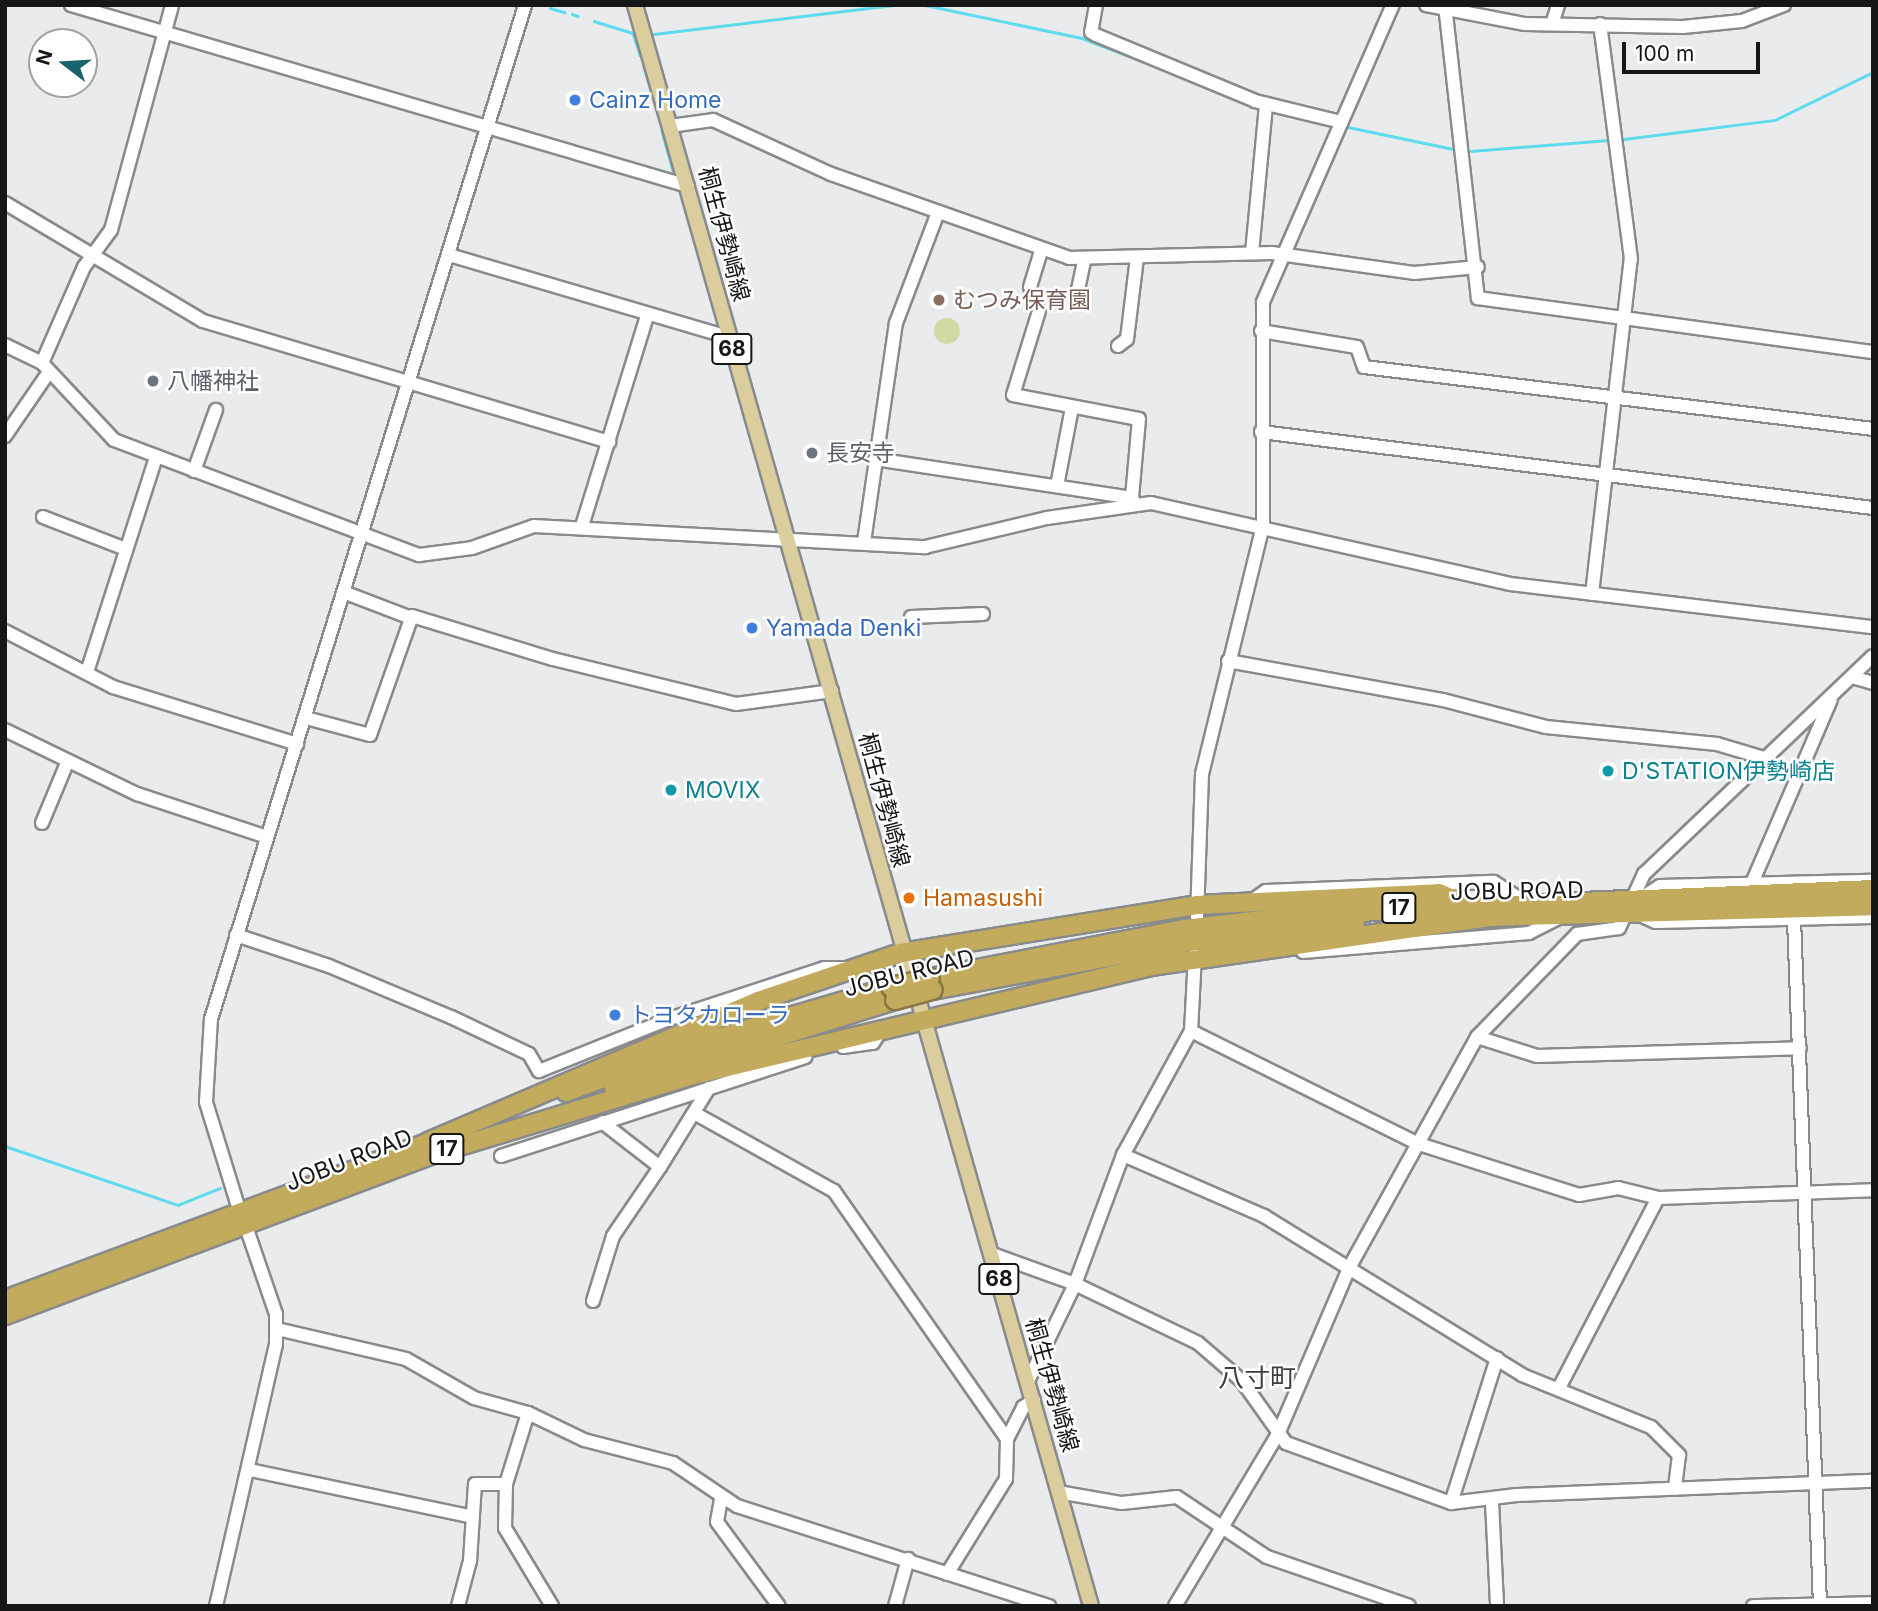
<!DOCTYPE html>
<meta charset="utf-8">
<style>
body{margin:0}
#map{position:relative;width:1878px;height:1611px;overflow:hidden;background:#e9ebed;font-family:Inter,"Noto Sans JP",sans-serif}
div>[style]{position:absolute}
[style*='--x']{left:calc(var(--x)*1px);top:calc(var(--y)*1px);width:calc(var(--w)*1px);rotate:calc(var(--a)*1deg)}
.green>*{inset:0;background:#d2d9a4}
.round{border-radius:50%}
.stream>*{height:2.5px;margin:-1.25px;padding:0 1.25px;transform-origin:1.25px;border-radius:1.25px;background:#5edced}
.roads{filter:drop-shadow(2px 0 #898a8c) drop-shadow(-2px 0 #898a8c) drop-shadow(0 2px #898a8c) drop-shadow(0 -2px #898a8c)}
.minor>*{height:12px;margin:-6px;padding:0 6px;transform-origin:6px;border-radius:6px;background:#fff}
.major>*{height:14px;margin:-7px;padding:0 7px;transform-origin:7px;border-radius:7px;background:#dbcd9e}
.highway>*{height:18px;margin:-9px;padding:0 9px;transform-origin:9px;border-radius:9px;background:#c3ab5d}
.bridges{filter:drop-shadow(2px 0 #867744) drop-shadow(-2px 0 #867744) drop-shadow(0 2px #867744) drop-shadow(0 -2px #867744)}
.highway-bridge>*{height:18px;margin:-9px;padding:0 9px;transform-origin:9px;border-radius:9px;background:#c3ab5d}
.dots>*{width:19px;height:19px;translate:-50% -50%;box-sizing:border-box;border:4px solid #fff;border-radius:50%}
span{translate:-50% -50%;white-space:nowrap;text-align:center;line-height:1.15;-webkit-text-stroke:5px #fff;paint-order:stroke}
.shield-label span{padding:2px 5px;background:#fff;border:2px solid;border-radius:5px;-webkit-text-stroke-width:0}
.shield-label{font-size:21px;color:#151616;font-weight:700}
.shop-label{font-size:23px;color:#366cbe}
.left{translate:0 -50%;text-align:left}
.street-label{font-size:23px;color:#151616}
.education-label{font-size:23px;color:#785e54}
.worship-label{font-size:23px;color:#5b616d}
.culture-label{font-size:23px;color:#0d838f}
.food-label{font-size:23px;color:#c56008}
.quarter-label{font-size:26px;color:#3d3e40}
.frame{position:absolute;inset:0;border:7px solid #151616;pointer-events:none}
.north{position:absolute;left:28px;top:28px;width:70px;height:70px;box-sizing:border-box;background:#fff;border:2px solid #a1a2a2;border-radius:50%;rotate:287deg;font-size:19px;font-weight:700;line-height:28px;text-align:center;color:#151616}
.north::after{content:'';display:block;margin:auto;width:24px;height:32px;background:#17656b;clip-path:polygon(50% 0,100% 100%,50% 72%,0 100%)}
.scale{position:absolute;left:1622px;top:42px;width:138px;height:32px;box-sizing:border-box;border:4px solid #151616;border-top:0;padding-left:9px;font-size:21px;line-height:24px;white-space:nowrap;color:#151616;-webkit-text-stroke:5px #fff;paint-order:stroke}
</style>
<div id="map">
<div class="green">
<div class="round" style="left:934px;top:318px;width:26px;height:26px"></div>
</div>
<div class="stream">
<div style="--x:925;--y:5;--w:160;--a:11.9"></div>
<div style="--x:1082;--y:38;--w:64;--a:21"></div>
<div style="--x:550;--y:8;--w:15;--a:16"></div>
<div style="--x:572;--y:14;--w:6;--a:18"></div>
<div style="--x:594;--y:21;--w:41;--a:17.1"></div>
<div style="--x:633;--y:33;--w:23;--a:72"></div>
<div style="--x:654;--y:34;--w:241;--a:-6.9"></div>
<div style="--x:644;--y:67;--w:56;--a:73.5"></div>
<div style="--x:1348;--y:127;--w:112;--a:11.8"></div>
<div style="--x:662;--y:131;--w:49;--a:74.5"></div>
<div style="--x:1624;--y:139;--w:152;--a:-7.2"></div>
<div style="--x:1775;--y:120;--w:109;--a:-26.1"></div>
<div style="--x:1471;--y:151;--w:138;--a:-4.6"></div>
<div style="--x:5;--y:1146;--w:183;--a:18.8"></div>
<div style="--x:178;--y:1205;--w:45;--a:-22"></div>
</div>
<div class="roads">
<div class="minor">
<div style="--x:71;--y:5;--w:643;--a:16.35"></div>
<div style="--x:1096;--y:5;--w:27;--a:100"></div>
<div style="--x:1091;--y:32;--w:6;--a:31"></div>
<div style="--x:1096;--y:35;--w:172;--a:22.5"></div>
<div style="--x:1255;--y:101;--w:89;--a:13.7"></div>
<div style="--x:1426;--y:5;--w:101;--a:10.9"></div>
<div style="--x:1525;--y:24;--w:158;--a:1.1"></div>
<div style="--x:1683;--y:27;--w:59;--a:-5.8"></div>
<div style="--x:1742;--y:21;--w:45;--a:-20.9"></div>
<div style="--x:1446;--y:14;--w:286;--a:83.6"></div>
<div style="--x:1478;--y:298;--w:399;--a:7.8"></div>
<div style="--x:1552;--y:24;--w:20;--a:-72"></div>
<div style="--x:670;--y:126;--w:43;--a:-7.9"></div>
<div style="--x:713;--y:120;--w:130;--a:24.6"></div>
<div style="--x:831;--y:174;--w:252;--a:19.4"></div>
<div style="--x:1069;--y:258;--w:203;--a:-1.4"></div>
<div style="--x:1272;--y:253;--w:143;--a:8"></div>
<div style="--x:1414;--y:273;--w:64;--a:-5.4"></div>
<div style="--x:5;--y:203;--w:230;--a:30.8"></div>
<div style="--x:203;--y:321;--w:424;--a:16.6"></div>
<div style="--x:1252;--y:253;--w:150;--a:-84.6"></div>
<div style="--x:449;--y:255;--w:291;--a:16.4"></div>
<div style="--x:1030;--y:287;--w:39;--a:-73"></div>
<div style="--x:1076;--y:299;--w:39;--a:-78"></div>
<div style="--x:1039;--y:311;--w:88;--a:107.2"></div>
<div style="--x:1013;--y:395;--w:128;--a:10.8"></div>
<div style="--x:1139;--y:419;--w:79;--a:95.1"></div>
<div style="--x:1261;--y:331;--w:97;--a:9.5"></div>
<div style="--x:1357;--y:347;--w:21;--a:71"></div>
<div style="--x:1364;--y:367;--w:513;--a:6.94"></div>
<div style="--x:5;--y:345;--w:41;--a:25.9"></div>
<div style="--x:42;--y:363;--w:105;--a:46.9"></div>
<div style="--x:114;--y:440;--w:326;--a:20.7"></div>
<div style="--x:419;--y:555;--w:53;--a:-7.5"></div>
<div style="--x:472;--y:548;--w:66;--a:-19.5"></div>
<div style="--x:534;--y:526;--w:392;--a:3.1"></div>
<div style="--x:925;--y:547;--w:125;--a:-13.4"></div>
<div style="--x:1047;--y:518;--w:105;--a:-8.2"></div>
<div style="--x:1151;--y:503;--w:368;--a:12.7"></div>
<div style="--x:1510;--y:584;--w:366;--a:6.8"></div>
<div style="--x:1118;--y:346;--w:11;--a:-38"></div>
<div style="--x:1127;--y:339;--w:82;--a:-83"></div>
<div style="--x:42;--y:363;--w:105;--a:-66.4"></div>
<div style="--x:84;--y:267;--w:46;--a:-53.9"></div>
<div style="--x:111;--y:230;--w:233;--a:-74.8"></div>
<div style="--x:1261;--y:432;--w:617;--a:7.08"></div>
<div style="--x:5;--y:436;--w:78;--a:-55.5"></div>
<div style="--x:875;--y:459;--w:260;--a:8.6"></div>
<div style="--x:1132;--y:498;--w:8;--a:60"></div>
<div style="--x:194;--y:471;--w:65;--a:-70.2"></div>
<div style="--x:1057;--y:486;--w:80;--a:-79.2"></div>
<div style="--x:43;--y:517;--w:89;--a:21.1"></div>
<div style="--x:582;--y:526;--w:220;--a:-72.8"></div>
<div style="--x:864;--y:542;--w:221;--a:-81.7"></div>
<div style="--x:896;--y:323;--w:116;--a:-69.2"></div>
<div style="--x:346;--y:593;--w:67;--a:20.9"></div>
<div style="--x:1592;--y:594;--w:337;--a:-83.4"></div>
<div style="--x:1631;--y:259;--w:237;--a:-97.5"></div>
<div style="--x:911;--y:617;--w:72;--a:-2.4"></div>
<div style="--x:5;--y:631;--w:122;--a:27.4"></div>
<div style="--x:113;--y:687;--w:193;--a:17.2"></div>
<div style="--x:1228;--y:661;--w:219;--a:10.3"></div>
<div style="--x:1443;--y:700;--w:106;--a:14.7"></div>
<div style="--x:1546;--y:727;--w:172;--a:5.7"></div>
<div style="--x:1717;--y:744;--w:49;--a:16.6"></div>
<div style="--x:88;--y:669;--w:223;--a:-72.2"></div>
<div style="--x:1852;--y:677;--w:22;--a:16"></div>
<div style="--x:306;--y:718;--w:66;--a:14.9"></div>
<div style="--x:370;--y:735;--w:126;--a:-70.6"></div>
<div style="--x:412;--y:616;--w:147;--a:17"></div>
<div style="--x:553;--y:659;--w:188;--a:13.8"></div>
<div style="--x:736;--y:704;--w:97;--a:-7.7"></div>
<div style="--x:5;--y:730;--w:147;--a:25.9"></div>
<div style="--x:137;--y:794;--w:137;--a:18.3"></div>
<div style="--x:42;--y:823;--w:65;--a:-67.4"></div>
<div style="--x:1752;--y:883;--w:199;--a:-66.7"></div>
<div style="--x:1643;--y:897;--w:20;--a:-33"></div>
<div style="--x:1660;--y:886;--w:211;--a:-1.4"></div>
<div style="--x:1250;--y:902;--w:19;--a:-35"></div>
<div style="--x:1266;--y:891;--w:228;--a:-2.3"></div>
<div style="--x:1494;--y:882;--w:35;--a:33"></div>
<div style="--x:1640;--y:915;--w:17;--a:24"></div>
<div style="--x:1656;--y:922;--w:217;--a:-1.3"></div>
<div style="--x:1197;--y:917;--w:143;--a:-88"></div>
<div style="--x:1202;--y:774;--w:256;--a:-76.2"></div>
<div style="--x:1263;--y:525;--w:223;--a:-90"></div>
<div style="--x:1263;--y:302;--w:324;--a:-66.4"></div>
<div style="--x:1794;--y:919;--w:687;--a:87.83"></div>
<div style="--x:236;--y:935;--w:98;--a:18.4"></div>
<div style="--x:329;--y:966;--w:132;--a:22.7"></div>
<div style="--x:451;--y:1017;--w:86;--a:25.4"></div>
<div style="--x:529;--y:1054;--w:20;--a:60"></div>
<div style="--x:539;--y:1071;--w:140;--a:-21.8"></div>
<div style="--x:669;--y:1019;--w:163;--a:-18.2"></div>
<div style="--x:824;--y:968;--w:20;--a:0"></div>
<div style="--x:1303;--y:952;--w:227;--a:-4.8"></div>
<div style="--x:1529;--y:933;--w:35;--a:-27"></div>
<div style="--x:1191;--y:1031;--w:254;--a:26.4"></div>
<div style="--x:1419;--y:1144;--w:168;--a:17.7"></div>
<div style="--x:1579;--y:1195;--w:40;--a:-10"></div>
<div style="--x:1618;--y:1188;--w:41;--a:14"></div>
<div style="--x:1658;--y:1198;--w:215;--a:-2.1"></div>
<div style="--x:1477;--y:1037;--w:63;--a:17.6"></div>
<div style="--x:1537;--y:1056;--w:263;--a:-1.7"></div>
<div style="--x:843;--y:1047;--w:30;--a:-8"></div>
<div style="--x:873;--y:1043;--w:17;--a:-57"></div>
<div style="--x:696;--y:1114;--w:158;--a:29.2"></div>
<div style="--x:834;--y:1191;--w:302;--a:55.1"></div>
<div style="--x:1123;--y:1155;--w:154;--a:23.4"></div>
<div style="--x:1264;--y:1216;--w:303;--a:31.6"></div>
<div style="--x:1522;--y:1375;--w:139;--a:22"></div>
<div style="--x:1651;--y:1427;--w:40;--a:45"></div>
<div style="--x:1679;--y:1455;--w:34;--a:97"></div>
<div style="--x:501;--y:1156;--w:320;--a:-18"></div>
<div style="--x:660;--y:1167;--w:93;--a:-58.2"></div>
<div style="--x:237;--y:1203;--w:106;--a:-107.1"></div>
<div style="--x:206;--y:1102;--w:83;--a:-86.6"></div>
<div style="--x:211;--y:1019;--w:1062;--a:-72.79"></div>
<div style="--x:992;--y:1254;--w:88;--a:19.9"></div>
<div style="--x:1075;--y:1284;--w:136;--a:25.6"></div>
<div style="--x:1198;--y:1343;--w:58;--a:40.8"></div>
<div style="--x:1242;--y:1381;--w:76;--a:54.6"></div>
<div style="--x:1286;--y:1443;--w:176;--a:20"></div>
<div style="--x:1451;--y:1503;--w:66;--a:-6.9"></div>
<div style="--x:1517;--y:1495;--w:356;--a:-2.3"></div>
<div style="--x:593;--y:1301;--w:68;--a:-72.9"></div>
<div style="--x:613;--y:1236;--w:83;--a:-55.7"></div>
<div style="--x:660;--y:1167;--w:73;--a:-142.2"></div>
<div style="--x:277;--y:1329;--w:132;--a:13.1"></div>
<div style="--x:406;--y:1359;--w:78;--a:29.8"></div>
<div style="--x:474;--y:1398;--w:56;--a:15.5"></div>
<div style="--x:528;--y:1413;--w:62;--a:25.7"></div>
<div style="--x:584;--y:1440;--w:92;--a:14.5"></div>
<div style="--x:673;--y:1463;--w:77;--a:33.9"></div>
<div style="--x:737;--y:1506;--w:328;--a:17.8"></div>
<div style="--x:1028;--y:1381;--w:108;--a:-64.1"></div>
<div style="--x:1075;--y:1284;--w:138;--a:-69.6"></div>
<div style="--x:1123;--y:1155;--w:141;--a:-61.3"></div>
<div style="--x:1191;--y:1031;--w:77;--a:-87"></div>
<div style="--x:1559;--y:1388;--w:214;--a:-62.5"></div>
<div style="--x:528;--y:1413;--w:74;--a:107.2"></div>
<div style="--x:506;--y:1484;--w:44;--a:91.3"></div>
<div style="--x:505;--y:1528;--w:91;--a:58.9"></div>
<div style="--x:250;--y:1470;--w:223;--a:11.9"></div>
<div style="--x:1058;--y:1492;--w:65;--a:9.8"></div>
<div style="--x:1122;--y:1503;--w:55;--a:-6.2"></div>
<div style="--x:1177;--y:1497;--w:108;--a:33.7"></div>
<div style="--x:1267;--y:1557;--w:150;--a:19"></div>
<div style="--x:721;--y:1499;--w:23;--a:100"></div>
<div style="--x:717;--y:1522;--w:104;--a:53.6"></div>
<div style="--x:1492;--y:1502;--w:104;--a:87.2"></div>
<div style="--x:1451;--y:1503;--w:152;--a:-72.4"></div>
<div style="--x:947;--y:1574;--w:112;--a:-58.2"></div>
<div style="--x:1006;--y:1479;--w:40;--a:-88.6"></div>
<div style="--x:1007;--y:1439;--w:36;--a:-63"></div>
<div style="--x:1023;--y:1407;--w:13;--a:-32"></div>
<div style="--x:216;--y:1606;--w:269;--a:-77.1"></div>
<div style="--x:276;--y:1344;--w:30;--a:-90"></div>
<div style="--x:276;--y:1314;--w:87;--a:-108.9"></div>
<div style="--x:458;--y:1606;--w:47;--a:-75.1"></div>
<div style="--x:470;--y:1561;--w:77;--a:-86.3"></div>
<div style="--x:475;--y:1484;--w:31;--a:0"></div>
<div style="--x:895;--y:1606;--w:49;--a:-74.5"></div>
<div style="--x:1175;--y:1606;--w:200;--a:-59.1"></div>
<div style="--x:1278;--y:1434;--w:181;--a:-66.8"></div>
<div style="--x:1349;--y:1268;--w:264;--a:-61"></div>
<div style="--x:1477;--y:1037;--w:144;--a:-45.8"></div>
<div style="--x:1577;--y:934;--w:42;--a:-8.1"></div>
<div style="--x:1619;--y:928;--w:60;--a:-65.2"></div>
<div style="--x:1644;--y:874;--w:316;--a:-43.6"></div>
<div style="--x:1753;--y:1606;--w:120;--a:-1.4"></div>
</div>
<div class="major">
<div style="--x:635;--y:5;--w:1665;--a:74.1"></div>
</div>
<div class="highway">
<div style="--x:1484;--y:917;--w:389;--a:-1.6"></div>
<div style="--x:930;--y:978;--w:260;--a:-10.9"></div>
<div style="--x:1185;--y:929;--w:129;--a:-6.7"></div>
<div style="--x:1313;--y:914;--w:561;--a:-2.56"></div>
<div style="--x:933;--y:990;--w:260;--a:-10.6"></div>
<div style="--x:1189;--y:942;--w:167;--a:-6.2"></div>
<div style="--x:614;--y:1088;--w:294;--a:-17.4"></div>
<div style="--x:566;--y:1092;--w:126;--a:-20.4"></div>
<div style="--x:684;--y:1048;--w:216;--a:-16.4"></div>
<div style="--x:428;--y:1142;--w:359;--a:-23.1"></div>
<div style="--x:758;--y:1001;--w:151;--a:-18.6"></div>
<div style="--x:901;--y:953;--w:300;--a:-9.2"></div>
<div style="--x:1197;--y:905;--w:242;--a:-2.8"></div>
<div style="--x:1439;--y:893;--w:24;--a:24"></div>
<div style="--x:440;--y:1152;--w:265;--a:-16.9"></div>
<div style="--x:694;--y:1075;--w:470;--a:-13.4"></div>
<div style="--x:1151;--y:966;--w:349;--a:-8.2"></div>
<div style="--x:5;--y:1300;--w:462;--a:-20.4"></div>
<div style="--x:5;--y:1315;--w:475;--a:-20.6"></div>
</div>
</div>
<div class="bridges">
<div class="highway-bridge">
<div style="--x:891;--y:987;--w:40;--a:-13"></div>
<div style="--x:895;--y:1000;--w:39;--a:-15"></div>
</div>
</div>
<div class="dots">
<div style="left:575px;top:100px;background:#3f7fe0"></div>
<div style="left:939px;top:300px;background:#8d6e63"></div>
<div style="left:153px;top:381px;background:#6b7280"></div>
<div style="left:812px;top:453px;background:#6b7280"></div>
<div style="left:752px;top:628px;background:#3f7fe0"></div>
<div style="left:1608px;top:771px;background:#0f9aa8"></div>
<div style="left:671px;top:790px;background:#0f9aa8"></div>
<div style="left:909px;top:898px;background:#e8710a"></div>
<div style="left:615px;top:1015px;background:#3f7fe0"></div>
</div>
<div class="shield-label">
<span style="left:732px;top:349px">68</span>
<span style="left:1399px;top:908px">17</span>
<span style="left:447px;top:1149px">17</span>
<span style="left:999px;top:1279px">68</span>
</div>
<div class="shop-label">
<span class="left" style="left:589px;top:100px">Cainz Home</span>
<span class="left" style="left:766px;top:628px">Yamada Denki</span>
<span class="left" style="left:629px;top:1015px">トヨタカローラ</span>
</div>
<div class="street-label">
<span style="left:724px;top:234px;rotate:75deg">桐生伊勢崎線</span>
<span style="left:884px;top:800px;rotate:75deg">桐生伊勢崎線</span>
<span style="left:1517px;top:891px;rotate:-1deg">JOBU ROAD</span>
<span style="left:909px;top:973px;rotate:-14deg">JOBU ROAD</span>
<span style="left:349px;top:1160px;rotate:-21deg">JOBU ROAD</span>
<span style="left:1052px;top:1385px;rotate:74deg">桐生伊勢崎線</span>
</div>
<div class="education-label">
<span class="left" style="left:953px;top:300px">むつみ保育園</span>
</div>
<div class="worship-label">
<span class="left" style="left:167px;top:381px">八幡神社</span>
<span class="left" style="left:826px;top:453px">長安寺</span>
</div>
<div class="culture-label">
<span class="left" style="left:1622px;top:771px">D'STATION伊勢崎店</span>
<span class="left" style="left:685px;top:790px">MOVIX</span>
</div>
<div class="food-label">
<span class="left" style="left:923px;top:898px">Hamasushi</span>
</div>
<div class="quarter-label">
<span style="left:1257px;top:1378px">八寸町</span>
</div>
<div class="frame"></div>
<div class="north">N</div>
<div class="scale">100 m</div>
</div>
